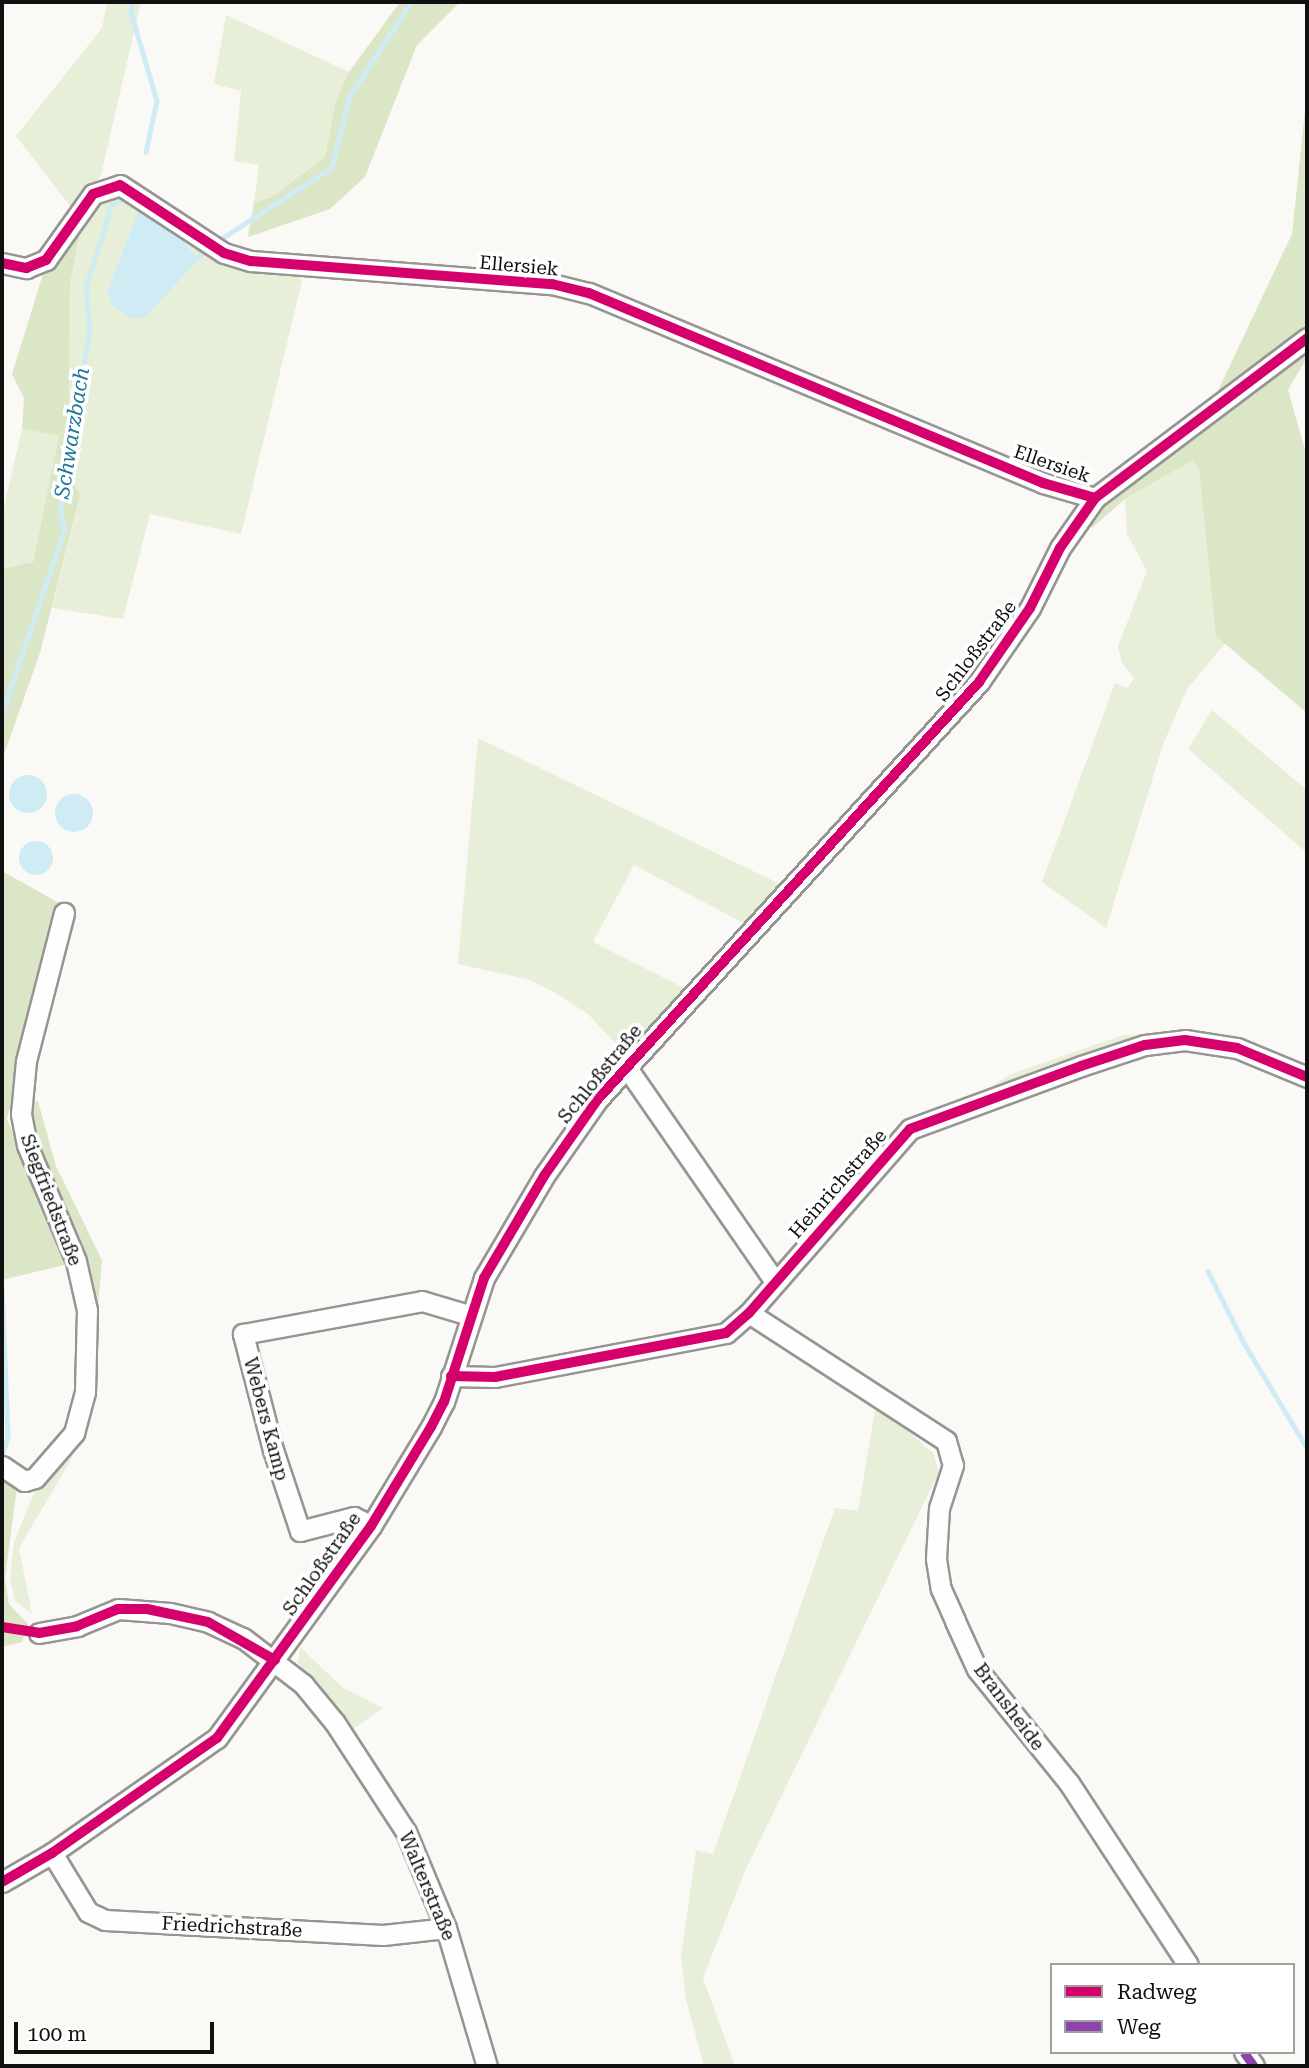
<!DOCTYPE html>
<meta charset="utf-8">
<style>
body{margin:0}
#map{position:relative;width:1309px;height:2068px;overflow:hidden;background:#fbf9f6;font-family:"Roboto Serif",serif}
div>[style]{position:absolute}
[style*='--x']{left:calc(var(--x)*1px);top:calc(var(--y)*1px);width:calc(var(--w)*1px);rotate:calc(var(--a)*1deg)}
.green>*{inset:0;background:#e8efd8}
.forest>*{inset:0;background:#dbe6c6}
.water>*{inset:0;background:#cfebf3}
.round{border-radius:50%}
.stream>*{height:4.5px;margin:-2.25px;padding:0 2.25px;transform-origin:2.25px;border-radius:2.25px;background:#cfebf3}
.roads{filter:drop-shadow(2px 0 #969594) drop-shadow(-2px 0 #969594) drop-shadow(0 2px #969594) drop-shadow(0 -2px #969594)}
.minor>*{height:19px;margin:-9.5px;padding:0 9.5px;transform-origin:9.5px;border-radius:9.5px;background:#fefefe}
.quiet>*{height:9px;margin-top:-4.5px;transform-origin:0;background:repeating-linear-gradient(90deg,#8e44ad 0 18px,transparent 0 27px)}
.cycleway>*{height:10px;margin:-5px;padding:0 5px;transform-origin:5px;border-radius:5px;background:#d6006c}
span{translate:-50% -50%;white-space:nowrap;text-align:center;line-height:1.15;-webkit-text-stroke:7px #fff;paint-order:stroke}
.street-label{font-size:19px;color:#101010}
.water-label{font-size:21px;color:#227699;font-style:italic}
.frame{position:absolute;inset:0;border:4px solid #101010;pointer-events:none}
.legend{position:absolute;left:1050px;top:1963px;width:245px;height:91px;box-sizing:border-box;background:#fff;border:2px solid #9f9f9f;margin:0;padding:9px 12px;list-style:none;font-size:21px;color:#101010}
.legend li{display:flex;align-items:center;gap:14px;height:35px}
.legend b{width:35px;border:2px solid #9f9f9f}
.scale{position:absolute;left:14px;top:2022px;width:200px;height:32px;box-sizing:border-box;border:4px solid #101010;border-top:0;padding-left:9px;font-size:21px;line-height:24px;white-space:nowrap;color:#101010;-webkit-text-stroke:5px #fff;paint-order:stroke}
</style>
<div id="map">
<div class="green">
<div style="clip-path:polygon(107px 2px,141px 2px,101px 175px,74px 211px,16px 136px,102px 28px)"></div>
<div style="clip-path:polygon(226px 15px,349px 72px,336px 100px,325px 157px,270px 198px,254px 202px,259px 165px,234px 161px,241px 91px,214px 84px)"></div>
<div style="clip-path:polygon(evenodd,121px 191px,219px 259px,298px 273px,302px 281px,241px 534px,150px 514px,123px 619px,52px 608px,80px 497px,73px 482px,76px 439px,69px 437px,70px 284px,80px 234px,74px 227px,104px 195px,121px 191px,140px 207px,198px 259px,146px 317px,107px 293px,140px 207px)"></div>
<div style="clip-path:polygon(22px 429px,59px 436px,33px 562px,2px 569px,2px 515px)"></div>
<div style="clip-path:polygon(1193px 460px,1199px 469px,1227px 641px,1187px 689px,1164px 742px,1106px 928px,1042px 882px,1115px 683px,1128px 688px,1134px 678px,1122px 663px,1118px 646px,1147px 571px,1127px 534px,1125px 499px)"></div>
<div style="clip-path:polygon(1212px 710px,1307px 790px,1307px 853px,1188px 749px)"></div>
<div style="clip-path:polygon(478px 738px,782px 885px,745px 924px,634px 865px,593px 942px,684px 988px,625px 1054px,588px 1014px,554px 992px,530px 980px,458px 964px)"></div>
<div style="clip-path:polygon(1164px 1034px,986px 1090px,1011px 1074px,1123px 1035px)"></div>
<div style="clip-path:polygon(877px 1398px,914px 1425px,909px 1432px,933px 1453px,939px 1472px,745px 1871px,703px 1978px,735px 2066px,704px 2066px,686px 1999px,681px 1957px,696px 1850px,713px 1854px,835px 1508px,858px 1511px)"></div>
<div style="clip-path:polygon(78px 1436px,71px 1460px,19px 1548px,32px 1614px,15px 1601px,10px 1579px,14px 1542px,38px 1483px)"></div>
<div style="clip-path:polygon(300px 1647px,342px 1687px,383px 1708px,352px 1730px,298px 1663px)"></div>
</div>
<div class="forest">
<div style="clip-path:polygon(400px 2px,460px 2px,417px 45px,365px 177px,330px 209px,248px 237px,254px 202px,270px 198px,325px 157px,336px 100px,349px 72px)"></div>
<div style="clip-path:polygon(1307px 92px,1307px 330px,1216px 395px,1292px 234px)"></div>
<div style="clip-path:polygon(74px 227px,80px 233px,70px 284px,69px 437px,76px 439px,73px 482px,80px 496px,40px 653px,2px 760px,2px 569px,33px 562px,59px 436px,22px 429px,24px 398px,12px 374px,44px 271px)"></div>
<div style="clip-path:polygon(1307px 346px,1307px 357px,1288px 390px,1307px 457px,1307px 713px,1216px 636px,1199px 469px,1193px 460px,1125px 499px,1092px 528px,1087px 521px,1180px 440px)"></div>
<div style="clip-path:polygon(2px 871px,61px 904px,7px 1119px,68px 1264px,2px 1280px)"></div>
<div style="clip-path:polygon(38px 1101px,56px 1166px,102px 1260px,93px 1365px,93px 1311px,33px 1143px,28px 1104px)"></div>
<div style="clip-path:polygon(2px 1475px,17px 1487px,5px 1578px,9px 1604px,28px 1624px,22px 1642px,2px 1647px)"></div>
</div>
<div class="water">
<div style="clip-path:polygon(140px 206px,178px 234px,198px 260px,146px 317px,130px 318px,112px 305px,107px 293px)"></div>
<div class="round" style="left:9px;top:775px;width:38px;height:38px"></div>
<div class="round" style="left:55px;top:794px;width:38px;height:38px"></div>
<div class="round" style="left:19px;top:841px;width:34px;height:34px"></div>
</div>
<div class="stream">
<div style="--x:133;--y:2;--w:10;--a:101"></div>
<div style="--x:131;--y:12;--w:93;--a:73.7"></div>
<div style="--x:157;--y:101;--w:52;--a:102.2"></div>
<div style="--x:216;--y:242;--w:137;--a:-32.8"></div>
<div style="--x:331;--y:168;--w:73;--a:-75.8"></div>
<div style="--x:349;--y:97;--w:113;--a:-56.9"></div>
<div style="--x:195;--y:259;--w:18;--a:-38"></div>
<div style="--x:2;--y:713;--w:193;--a:-71.3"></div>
<div style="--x:64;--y:530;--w:20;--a:-101"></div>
<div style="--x:60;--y:510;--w:182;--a:-80.8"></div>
<div style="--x:89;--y:330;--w:43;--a:-94"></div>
<div style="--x:86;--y:287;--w:86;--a:-73"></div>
<div style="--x:111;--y:205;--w:17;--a:-28"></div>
<div style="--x:1208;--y:1271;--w:80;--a:63.4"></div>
<div style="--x:1244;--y:1343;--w:122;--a:59"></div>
<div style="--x:2;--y:1286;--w:151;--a:87.7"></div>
<div style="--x:8;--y:1437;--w:21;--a:107"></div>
</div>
<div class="roads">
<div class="minor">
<div style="--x:2;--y:263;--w:25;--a:12"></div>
<div style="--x:26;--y:268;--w:22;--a:-22"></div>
<div style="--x:46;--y:260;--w:81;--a:-54.5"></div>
<div style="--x:93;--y:194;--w:28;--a:-18"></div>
<div style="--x:120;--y:185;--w:124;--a:33.2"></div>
<div style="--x:224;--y:253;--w:28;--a:17"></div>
<div style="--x:251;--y:261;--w:302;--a:4.4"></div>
<div style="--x:552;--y:284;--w:38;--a:14"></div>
<div style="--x:589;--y:293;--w:492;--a:22.7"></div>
<div style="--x:1043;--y:483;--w:54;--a:16.1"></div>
<div style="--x:625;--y:1065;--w:264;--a:55.3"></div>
<div style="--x:749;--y:1313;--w:235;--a:33"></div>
<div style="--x:946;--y:1441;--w:25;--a:74"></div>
<div style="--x:953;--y:1465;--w:45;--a:108"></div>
<div style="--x:939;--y:1508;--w:51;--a:93.4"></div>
<div style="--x:936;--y:1559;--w:30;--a:81"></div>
<div style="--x:941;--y:1589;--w:35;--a:66"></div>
<div style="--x:955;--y:1621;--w:53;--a:65.4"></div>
<div style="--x:977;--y:1669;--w:146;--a:51.1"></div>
<div style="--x:1069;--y:1783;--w:217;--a:56.8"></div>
<div style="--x:451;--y:1376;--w:44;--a:1.3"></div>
<div style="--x:495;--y:1377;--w:235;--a:-10.8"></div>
<div style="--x:726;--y:1333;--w:30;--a:-41"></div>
<div style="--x:749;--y:1313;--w:244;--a:-48.8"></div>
<div style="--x:910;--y:1129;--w:182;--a:-20.2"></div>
<div style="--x:1081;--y:1066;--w:67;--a:-18.2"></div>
<div style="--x:1145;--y:1045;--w:40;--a:-7.1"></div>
<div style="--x:1185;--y:1040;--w:53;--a:8.7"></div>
<div style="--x:1237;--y:1048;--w:76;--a:22.5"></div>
<div style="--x:2;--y:1466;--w:27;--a:34"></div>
<div style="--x:24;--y:1481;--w:11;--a:-15"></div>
<div style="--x:35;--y:1478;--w:60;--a:-49.1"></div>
<div style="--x:74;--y:1433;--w:42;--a:-75"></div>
<div style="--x:85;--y:1392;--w:82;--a:-88.6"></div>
<div style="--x:87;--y:1310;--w:50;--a:-102.7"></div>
<div style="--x:76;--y:1261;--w:126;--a:-112.9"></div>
<div style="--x:27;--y:1145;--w:32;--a:-101"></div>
<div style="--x:21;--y:1114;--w:53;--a:-84.6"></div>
<div style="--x:26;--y:1061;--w:153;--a:-75.6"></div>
<div style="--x:371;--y:1526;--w:19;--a:-152"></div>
<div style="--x:354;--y:1517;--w:56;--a:165.5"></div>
<div style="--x:300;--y:1531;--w:85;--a:-108.4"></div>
<div style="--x:273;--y:1450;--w:120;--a:-104.5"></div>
<div style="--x:243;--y:1334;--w:182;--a:-10.4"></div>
<div style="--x:422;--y:1301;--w:49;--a:16.6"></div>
<div style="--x:39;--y:1633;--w:39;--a:-10"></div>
<div style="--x:77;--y:1626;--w:44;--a:-22.5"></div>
<div style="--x:118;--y:1609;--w:52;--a:4.4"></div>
<div style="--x:170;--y:1613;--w:39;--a:13"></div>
<div style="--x:208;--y:1622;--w:38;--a:25"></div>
<div style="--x:243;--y:1638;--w:76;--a:37.5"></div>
<div style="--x:303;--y:1684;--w:50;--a:50.6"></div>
<div style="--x:335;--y:1723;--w:130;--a:56.9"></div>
<div style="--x:406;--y:1832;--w:104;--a:67.4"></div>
<div style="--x:446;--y:1928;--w:144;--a:73.5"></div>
<div style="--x:52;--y:1853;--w:69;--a:58.6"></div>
<div style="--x:88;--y:1912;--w:19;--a:25"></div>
<div style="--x:105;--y:1920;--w:278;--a:3.1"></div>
<div style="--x:383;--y:1935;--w:63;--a:-6.3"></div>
<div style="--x:2;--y:1882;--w:58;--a:-30.1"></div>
<div style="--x:52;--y:1853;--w:201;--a:-34.9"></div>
<div style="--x:217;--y:1738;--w:262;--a:-54"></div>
<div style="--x:371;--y:1526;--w:116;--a:-58.8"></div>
<div style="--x:431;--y:1427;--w:28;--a:-63"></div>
<div style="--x:444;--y:1402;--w:130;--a:-72.1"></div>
<div style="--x:484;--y:1278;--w:118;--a:-59.5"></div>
<div style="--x:544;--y:1176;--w:94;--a:-55"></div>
<div style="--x:598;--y:1099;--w:565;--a:-47.58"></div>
<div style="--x:979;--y:682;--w:90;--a:-55.4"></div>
<div style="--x:1030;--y:608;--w:67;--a:-63.4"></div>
<div style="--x:1060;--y:548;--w:61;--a:-55"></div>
<div style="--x:1095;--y:498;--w:266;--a:-37"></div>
<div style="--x:1244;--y:2052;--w:17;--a:54"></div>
</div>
</div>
<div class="quiet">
<div style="--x:1244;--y:2052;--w:17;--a:54"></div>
</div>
<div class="cycleway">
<div style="--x:2;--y:263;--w:25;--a:12"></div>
<div style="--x:26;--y:268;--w:22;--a:-22"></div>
<div style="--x:46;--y:260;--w:81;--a:-54.5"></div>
<div style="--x:93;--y:194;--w:28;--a:-18"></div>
<div style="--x:120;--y:185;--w:124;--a:33.2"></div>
<div style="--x:224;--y:253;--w:28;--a:17"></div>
<div style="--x:251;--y:261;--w:302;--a:4.4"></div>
<div style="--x:552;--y:284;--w:38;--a:14"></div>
<div style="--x:589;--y:293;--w:492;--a:22.7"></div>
<div style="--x:1043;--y:483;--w:54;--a:16.1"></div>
<div style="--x:451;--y:1376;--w:44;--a:1.3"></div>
<div style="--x:495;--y:1377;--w:235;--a:-10.8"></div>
<div style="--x:726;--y:1333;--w:30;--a:-41"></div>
<div style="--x:749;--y:1313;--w:244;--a:-48.8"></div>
<div style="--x:910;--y:1129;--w:182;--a:-20.2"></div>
<div style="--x:1081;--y:1066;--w:67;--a:-18.2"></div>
<div style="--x:1145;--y:1045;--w:40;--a:-7.1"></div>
<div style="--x:1185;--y:1040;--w:53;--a:8.7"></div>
<div style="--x:1237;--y:1048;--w:76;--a:22.5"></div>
<div style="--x:2;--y:1627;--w:37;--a:9"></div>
<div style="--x:39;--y:1633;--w:39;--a:-10"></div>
<div style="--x:77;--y:1626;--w:44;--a:-22.5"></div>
<div style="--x:118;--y:1609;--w:29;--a:0"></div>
<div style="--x:147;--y:1609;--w:62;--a:12"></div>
<div style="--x:208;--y:1622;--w:77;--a:29.6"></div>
<div style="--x:2;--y:1882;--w:58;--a:-30.1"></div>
<div style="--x:52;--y:1853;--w:201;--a:-34.9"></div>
<div style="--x:217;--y:1738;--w:262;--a:-54"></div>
<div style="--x:371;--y:1526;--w:116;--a:-58.8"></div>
<div style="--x:431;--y:1427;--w:28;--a:-63"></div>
<div style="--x:444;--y:1402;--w:130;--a:-72.1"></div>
<div style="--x:484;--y:1278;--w:118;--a:-59.5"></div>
<div style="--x:544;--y:1176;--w:94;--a:-55"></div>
<div style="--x:598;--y:1099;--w:565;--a:-47.58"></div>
<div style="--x:979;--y:682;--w:90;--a:-55.4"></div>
<div style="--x:1030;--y:608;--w:67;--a:-63.4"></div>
<div style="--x:1060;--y:548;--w:61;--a:-55"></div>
<div style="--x:1095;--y:498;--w:266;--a:-37"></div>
</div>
<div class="street-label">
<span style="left:519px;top:266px;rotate:5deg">Ellersiek</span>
<span style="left:1052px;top:464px;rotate:19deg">Ellersiek</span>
<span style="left:976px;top:651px;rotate:-53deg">Schloßstraße</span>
<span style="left:600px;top:1074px;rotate:-51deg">Schloßstraße</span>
<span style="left:838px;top:1184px;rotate:-49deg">Heinrichstraße</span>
<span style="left:51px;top:1200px;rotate:69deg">Siegfriedstraße</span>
<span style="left:266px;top:1419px;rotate:75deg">Webers Kamp</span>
<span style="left:322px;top:1564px;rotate:-55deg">Schloßstraße</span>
<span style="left:1009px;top:1707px;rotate:53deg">Bransheide</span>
<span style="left:427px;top:1886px;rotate:67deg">Walterstraße</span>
<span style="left:232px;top:1927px;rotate:3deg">Friedrichstraße</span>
</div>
<div class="water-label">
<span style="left:72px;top:433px;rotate:-81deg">Schwarzbach</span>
</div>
<div class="frame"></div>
<ul class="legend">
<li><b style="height:9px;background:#d6006c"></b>Radweg</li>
<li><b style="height:9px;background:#8e44ad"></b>Weg</li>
</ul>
<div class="scale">100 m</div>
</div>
